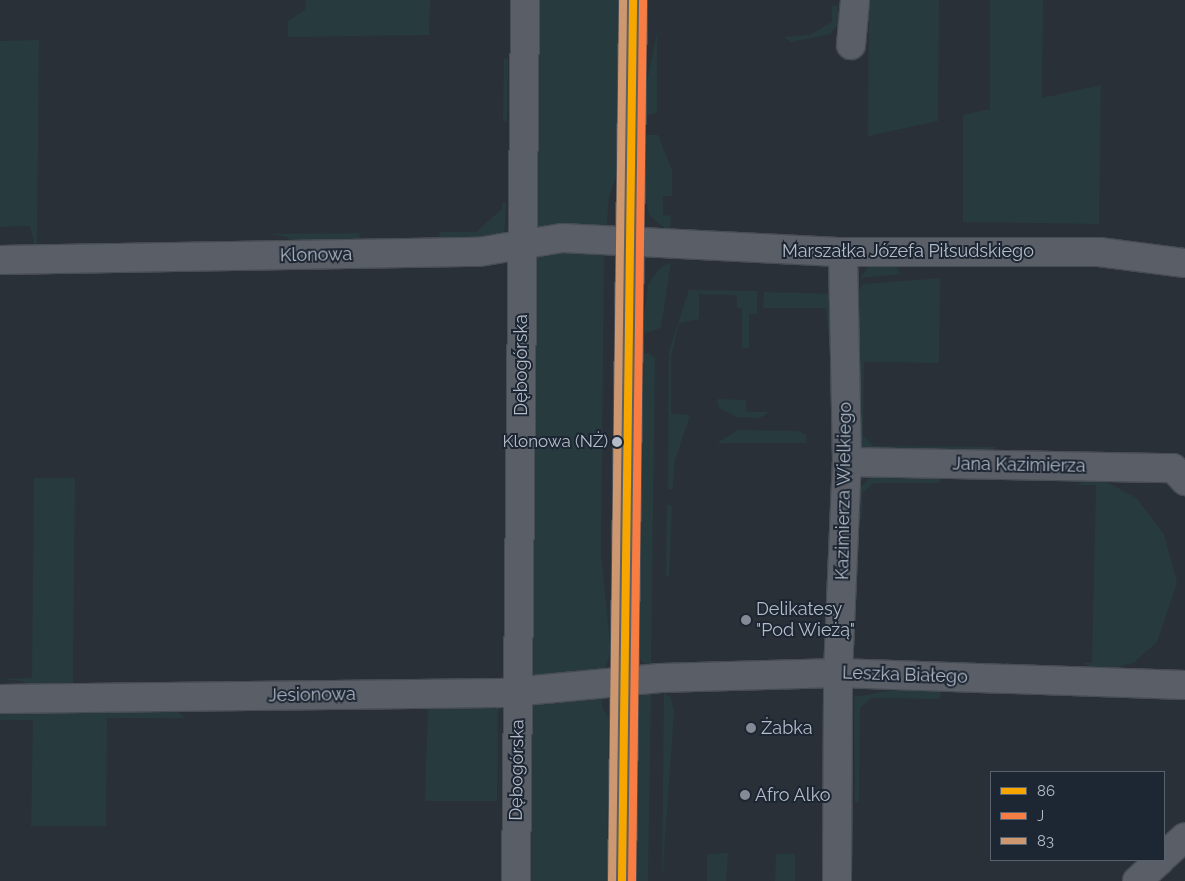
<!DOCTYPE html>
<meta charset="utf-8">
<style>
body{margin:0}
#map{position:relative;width:1185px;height:881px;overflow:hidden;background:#2a3038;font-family:Raleway,sans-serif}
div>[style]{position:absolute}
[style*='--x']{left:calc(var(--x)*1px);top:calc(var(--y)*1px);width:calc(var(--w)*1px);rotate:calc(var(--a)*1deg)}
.green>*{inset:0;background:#273a3e}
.roads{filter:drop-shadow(1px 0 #484c53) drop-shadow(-1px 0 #484c53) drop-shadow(0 1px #484c53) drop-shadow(0 -1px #484c53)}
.minor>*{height:28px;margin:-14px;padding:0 14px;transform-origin:14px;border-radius:14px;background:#5a5e66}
.major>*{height:28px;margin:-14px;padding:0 14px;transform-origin:14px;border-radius:14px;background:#5c6168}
.bus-1>*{height:8px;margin:-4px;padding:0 4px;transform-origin:4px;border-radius:4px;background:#f7a600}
.bus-2>*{height:8px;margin:-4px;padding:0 4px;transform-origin:4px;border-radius:4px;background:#f77d43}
.bus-3>*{height:8px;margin:-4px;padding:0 4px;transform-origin:4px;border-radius:4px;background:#cd976f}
.dots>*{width:14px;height:14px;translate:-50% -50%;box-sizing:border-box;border:2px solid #1d2633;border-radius:50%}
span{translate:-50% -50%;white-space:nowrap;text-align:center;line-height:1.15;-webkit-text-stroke:4px #1d2633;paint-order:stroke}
.bus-label{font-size:17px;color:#b4bcc9}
.right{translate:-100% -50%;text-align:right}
.street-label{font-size:18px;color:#b4bcc9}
.poi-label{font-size:18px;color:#b4bcc9}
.left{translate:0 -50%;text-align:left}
.legend{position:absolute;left:990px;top:771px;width:175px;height:90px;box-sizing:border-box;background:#1d2633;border:1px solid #59626f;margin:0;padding:6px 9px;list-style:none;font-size:15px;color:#b4bcc9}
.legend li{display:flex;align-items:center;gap:10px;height:25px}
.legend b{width:25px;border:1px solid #59626f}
</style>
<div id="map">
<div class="green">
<div style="clip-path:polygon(306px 0,430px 0,429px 35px,288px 37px,288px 21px,305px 10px)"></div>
<div style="clip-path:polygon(532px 0,620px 0,616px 177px,609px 196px,604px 261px,601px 554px,611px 653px,602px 675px,602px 707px,609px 719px,607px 881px,524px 881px)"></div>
<div style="clip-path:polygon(869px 0,939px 0,938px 121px,868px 136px)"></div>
<div style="clip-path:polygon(990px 0,1043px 0,1042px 98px,1101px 85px,1099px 224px,963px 222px,963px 115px,990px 109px)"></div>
<div style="clip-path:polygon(838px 5px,838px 24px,830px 34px,791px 42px,784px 37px,810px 35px,832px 22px,832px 6px)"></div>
<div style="clip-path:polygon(657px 32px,657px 113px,645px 115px,645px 92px)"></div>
<div style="clip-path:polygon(39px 40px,37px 246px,36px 250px,30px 226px,0 227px,0 41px)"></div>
<div style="clip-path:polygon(504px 59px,508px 59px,507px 122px,503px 121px)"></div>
<div style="clip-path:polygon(644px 135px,658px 135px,672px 170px,672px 196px,663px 196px,663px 216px,671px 215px,670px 233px,649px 215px,644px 185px)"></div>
<div style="clip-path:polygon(502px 203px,506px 203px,504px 240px,438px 241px,440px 232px,476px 232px,502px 209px)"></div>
<div style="clip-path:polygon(359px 233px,362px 243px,290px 243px,288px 237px,270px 234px)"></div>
<div style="clip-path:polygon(893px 260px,900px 274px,860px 278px,871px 264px)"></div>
<div style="clip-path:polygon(671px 262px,661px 328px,642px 334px,648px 285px,660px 268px)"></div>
<div style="clip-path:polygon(940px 278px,939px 363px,864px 362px,863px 435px,873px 446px,996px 447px,980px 460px,858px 451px,856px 294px,863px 284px)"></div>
<div style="clip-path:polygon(689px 290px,757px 291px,757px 314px,749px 314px,749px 348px,742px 348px,742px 308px,737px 308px,737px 295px,699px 294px,699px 319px,679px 323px,671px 357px,671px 414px,690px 415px,675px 460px,673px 489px,668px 489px,669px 351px)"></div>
<div style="clip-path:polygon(764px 292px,839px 294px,830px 350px,826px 308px,763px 308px)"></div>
<div style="clip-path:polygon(648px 353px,655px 358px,651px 665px,646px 665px,638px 657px,641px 354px)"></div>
<div style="clip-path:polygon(717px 399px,746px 400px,746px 412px,769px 412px,760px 418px,737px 417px,719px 408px)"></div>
<div style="clip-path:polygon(738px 430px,798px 431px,806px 435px,806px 443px,717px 443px)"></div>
<div style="clip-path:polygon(940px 470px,940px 483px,873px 483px,862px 494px,862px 519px,856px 519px,860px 487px,870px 478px,885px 471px)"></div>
<div style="clip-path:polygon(34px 478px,75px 478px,73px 684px,30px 687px,22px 681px,0 679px,32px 678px)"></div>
<div style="clip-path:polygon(1100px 478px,1136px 498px,1164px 534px,1177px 583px,1157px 642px,1133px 663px,1102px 671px,1083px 663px,1092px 663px,1096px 485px,1073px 485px)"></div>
<div style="clip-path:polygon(667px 505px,672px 506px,669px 578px,666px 574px)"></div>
<div style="clip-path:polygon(651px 689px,648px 881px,636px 881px,638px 698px)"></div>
<div style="clip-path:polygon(894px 690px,941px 691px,940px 699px,871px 698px,860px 708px,859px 802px,855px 802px,854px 697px)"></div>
<div style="clip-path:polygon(664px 692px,671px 698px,674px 712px,662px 881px)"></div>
<div style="clip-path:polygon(498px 700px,497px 801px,425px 801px,428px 704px)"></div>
<div style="clip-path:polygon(174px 709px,185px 718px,107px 718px,106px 826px,31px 826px,33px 720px,0 720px,0 711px)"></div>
<div style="clip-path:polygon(728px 853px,726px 881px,707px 881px,707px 854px)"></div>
<div style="clip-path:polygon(776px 854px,795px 854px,795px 881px,775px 881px)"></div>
</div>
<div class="roads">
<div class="minor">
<div style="--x:851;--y:45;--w:45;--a:-84.9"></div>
<div style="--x:0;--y:260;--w:479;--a:-1"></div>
<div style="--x:479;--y:252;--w:84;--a:-9.6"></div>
<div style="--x:562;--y:238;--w:281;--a:2.9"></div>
<div style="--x:843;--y:252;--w:256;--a:0"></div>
<div style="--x:1099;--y:252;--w:87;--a:7.3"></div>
<div style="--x:847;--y:462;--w:326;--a:1.1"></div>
<div style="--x:1173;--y:468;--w:18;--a:47"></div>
<div style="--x:0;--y:699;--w:502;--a:-0.68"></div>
<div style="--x:502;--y:693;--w:159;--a:-5.4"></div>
<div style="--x:660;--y:678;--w:178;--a:-1.6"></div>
<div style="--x:838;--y:673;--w:347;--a:2"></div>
<div style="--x:1164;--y:856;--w:28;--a:-42"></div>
<div style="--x:516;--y:881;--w:881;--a:-89.41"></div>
<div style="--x:837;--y:881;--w:208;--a:-89.7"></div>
<div style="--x:838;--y:673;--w:211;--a:-87.6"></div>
<div style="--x:847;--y:462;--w:210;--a:-91.1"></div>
<div style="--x:1137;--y:881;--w:31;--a:-42"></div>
</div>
<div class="major">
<div style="--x:622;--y:881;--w:881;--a:-89.28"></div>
</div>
</div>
<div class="bus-1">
<div style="--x:622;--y:881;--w:881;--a:-89.28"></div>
</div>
<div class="bus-2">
<div style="--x:632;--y:881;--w:881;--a:-89.28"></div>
</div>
<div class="bus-3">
<div style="--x:612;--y:881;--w:881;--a:-89.28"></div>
</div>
<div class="dots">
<div style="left:617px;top:442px;background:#b4bcc9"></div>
<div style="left:746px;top:620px;background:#848b96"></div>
<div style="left:751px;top:728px;background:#848b96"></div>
<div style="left:745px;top:795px;background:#848b96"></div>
</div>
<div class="bus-label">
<span class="right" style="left:608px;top:442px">Klonowa (NŻ)</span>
</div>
<div class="street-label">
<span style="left:908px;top:251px">Marszałka Józefa Piłsudskiego</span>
<span style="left:316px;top:255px;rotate:-1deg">Klonowa</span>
<span style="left:521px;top:365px;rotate:-90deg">Dębogórska</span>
<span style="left:1019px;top:465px;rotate:1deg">Jana Kazimierza</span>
<span style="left:844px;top:491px;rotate:-89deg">Kazimierza Wielkiego</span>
<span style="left:905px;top:675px;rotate:2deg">Leszka Białego</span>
<span style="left:312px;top:695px;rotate:-1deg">Jesionowa</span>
<span style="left:517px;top:770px;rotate:-89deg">Dębogórska</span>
</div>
<div class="poi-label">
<span class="left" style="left:756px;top:620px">Delikatesy<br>"Pod Wieżą"</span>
<span class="left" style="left:761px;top:728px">Żabka</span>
<span class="left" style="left:755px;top:795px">Afro Alko</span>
</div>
<ul class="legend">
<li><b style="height:6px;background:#f7a600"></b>86</li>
<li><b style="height:6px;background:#f77d43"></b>J</li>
<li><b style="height:6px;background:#cd976f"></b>83</li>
</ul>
</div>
